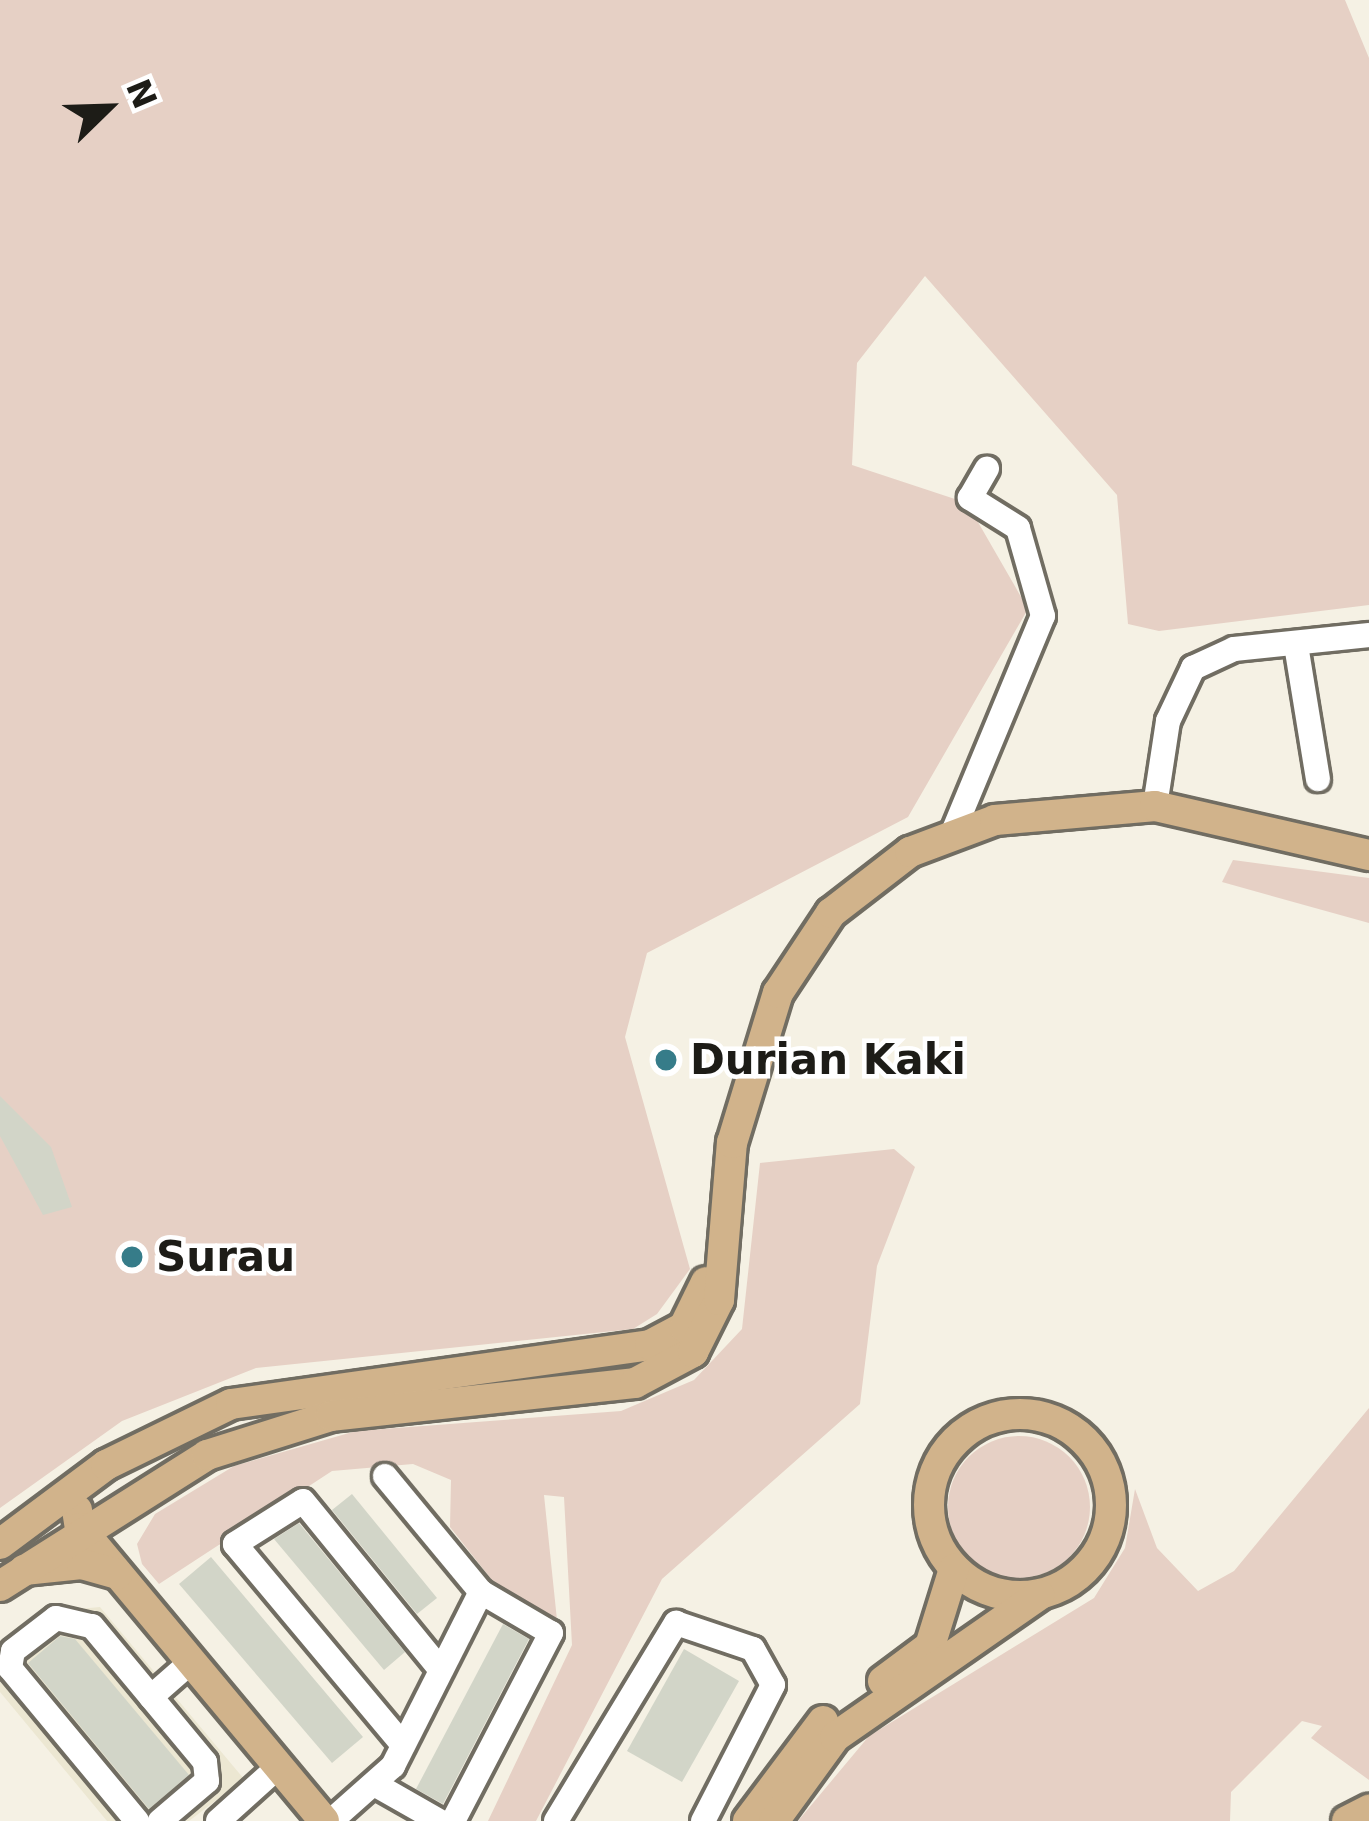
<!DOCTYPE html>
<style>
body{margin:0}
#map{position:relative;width:1369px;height:1821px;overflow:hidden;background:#f5f1e4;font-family:"DejaVu Sans",sans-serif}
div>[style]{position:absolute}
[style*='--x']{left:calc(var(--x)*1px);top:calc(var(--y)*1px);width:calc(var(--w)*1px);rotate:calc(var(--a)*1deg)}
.built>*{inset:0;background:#ece7d2}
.green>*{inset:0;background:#e6d0c5}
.round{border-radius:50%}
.building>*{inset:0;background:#d2d5c8}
.roads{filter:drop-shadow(3px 0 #716d62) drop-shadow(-3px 0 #716d62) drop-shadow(0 3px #716d62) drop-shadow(0 -3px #716d62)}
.minor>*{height:24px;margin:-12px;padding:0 12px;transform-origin:12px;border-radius:12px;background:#fff}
.major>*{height:30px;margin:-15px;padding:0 15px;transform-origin:15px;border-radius:15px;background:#d1b38b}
.major>.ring{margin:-15px;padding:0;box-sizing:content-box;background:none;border:30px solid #d1b38b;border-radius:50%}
.dots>*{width:33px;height:33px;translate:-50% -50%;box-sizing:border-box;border:6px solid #fff;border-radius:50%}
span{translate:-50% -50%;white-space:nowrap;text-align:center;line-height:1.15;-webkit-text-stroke:9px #fff;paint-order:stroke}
.poi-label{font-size:42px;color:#1d1c17;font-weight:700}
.left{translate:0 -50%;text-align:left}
.north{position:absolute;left:48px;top:48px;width:120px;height:120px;-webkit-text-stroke:9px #fff;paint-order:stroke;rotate:67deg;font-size:33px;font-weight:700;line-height:48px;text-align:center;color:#1d1c17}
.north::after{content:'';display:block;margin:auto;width:42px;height:54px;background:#1d1c17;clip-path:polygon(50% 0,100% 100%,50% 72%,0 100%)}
</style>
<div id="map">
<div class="built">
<div style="clip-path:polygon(100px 1607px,244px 1779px,189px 1821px,107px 1821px,0 1692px,0 1651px,46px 1612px)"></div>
</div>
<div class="green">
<div style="clip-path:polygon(0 0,1345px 0,1369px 58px,1369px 605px,1159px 631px,1128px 624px,1117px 495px,925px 276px,857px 363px,852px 465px,967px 503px,1028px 609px,908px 817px,647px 953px,625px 1037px,690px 1269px,657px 1314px,633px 1329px,256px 1368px,122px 1421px,0 1508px)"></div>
<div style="clip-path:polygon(1233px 860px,1369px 878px,1369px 923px,1222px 882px)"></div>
<div style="clip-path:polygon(894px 1149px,915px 1167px,877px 1266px,860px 1404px,662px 1579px,536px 1821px,488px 1821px,572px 1645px,564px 1497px,544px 1495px,557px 1620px,503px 1594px,450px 1527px,451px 1480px,413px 1464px,332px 1471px,159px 1584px,142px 1564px,137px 1544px,155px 1514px,234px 1466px,356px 1431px,621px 1411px,694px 1380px,742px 1329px,760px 1163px)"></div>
<div style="clip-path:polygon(1369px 1408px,1369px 1780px,1311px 1738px,1322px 1726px,1302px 1721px,1231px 1792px,1230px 1821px,798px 1821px,869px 1736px,1094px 1598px,1125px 1548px,1135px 1489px,1157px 1548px,1198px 1591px,1234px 1571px)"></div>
<div class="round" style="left:948px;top:1436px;width:142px;height:142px"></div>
</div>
<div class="building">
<div style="clip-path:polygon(0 1096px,51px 1147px,72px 1207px,43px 1215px,0 1136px)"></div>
<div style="clip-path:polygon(352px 1494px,437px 1598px,417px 1614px,332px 1510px)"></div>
<div style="clip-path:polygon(299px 1523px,405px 1652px,384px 1670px,274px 1539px)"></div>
<div style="clip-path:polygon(211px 1557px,363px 1737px,332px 1763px,179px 1584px)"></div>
<div style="clip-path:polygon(503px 1624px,529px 1639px,443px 1804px,416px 1789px)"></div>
<div style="clip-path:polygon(60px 1636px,75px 1639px,189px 1775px,149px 1809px,28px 1663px)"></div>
<div style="clip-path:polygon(684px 1649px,739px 1681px,682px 1782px,627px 1751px)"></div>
</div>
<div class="roads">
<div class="minor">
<div style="--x:1296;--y:645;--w:136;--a:80.7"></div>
<div style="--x:1155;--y:806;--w:86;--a:-81.3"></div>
<div style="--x:1168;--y:721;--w:59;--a:-64.7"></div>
<div style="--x:1193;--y:668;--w:45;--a:-24.9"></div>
<div style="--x:1234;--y:649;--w:136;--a:-5.9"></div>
<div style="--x:953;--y:832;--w:234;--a:-67.4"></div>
<div style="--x:1043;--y:616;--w:91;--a:-105.9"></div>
<div style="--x:1018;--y:528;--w:57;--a:-148"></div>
<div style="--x:970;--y:498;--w:34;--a:-60"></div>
<div style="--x:385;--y:1476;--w:151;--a:50.4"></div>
<div style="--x:481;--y:1592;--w:81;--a:30.4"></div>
<div style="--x:551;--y:1633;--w:212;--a:117.5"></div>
<div style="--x:151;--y:1697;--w:53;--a:-41.2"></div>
<div style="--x:403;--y:1745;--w:262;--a:-129.9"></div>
<div style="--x:235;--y:1544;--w:80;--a:-32.3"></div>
<div style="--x:303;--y:1501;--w:217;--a:50.8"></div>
<div style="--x:376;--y:1785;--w:73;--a:29.7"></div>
<div style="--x:137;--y:1821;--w:199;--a:-129.7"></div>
<div style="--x:10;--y:1668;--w:17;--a:-80"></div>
<div style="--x:13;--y:1651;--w:54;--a:-37.5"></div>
<div style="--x:56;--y:1618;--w:37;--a:13"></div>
<div style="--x:92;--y:1626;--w:177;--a:50.3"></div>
<div style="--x:205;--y:1762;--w:19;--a:84"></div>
<div style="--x:207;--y:1781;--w:62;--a:139.6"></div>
<div style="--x:218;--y:1821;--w:81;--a:-42"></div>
<div style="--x:331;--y:1821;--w:83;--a:-41.6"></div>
<div style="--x:393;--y:1766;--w:195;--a:-63.2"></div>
<div style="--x:556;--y:1821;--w:232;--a:-58.8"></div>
<div style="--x:676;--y:1623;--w:81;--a:18.7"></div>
<div style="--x:753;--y:1649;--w:41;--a:60.9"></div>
<div style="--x:773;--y:1685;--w:153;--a:117.2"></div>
</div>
<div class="major">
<div class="ring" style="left:929px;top:1414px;width:152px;height:152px"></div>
<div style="--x:77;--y:1510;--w:18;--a:81"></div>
<div style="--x:80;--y:1528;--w:381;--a:50.2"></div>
<div style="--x:0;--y:1544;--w:132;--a:-36.7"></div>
<div style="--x:106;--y:1465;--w:139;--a:-26"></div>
<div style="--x:231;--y:1404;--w:423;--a:-8"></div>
<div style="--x:650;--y:1345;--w:38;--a:-28"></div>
<div style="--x:684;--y:1327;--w:50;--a:-63.9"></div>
<div style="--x:24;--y:1570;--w:58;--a:-5.9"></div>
<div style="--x:82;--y:1564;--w:37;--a:16"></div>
<div style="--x:0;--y:1586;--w:245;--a:-32.3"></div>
<div style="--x:207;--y:1455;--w:130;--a:-17.5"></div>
<div style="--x:331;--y:1416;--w:306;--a:-6.2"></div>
<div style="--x:635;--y:1383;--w:66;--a:-28.1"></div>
<div style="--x:693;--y:1352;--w:58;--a:-63.4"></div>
<div style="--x:719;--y:1300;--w:158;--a:-85.3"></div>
<div style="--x:732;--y:1143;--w:157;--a:-73"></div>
<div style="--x:778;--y:993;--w:96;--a:-56.5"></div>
<div style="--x:831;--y:913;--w:100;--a:-37.7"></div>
<div style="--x:910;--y:852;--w:91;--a:-20.6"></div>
<div style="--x:995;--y:820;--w:161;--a:-5"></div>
<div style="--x:1155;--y:806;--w:220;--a:12.9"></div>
<div style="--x:883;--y:1681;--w:59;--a:-36.7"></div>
<div style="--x:930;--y:1646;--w:81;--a:-72.7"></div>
<div style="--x:748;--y:1821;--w:125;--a:-53.1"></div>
<div style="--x:774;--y:1821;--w:104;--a:-54"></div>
<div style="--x:835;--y:1737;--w:249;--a:-34.8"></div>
<div style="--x:1347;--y:1821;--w:25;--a:-27"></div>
</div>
</div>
<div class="dots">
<div style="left:666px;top:1060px;background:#367c89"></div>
<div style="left:132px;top:1257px;background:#367c89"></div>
</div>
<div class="poi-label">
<span class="left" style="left:690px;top:1060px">Durian Kaki</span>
<span class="left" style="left:156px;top:1257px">Surau</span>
</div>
<div class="north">N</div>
</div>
